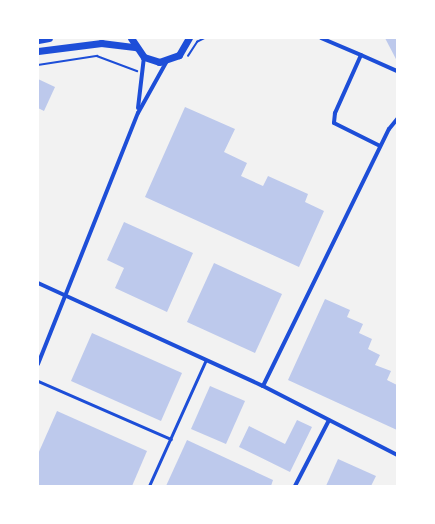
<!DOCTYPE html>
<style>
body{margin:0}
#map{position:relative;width:435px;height:524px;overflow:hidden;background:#f2f2f2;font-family:"Work Sans",sans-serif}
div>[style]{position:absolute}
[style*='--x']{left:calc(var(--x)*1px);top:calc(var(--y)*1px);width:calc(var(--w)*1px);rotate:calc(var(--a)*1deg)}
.building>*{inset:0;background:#bdc9ec}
.path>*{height:1.5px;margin:-0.75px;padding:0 0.75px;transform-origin:0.75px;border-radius:0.75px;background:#1d4ed8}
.service>*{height:2.5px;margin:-1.25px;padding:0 1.25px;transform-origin:1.25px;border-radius:1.25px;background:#1d4ed8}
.minor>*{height:4px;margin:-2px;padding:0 2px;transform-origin:2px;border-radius:2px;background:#1d4ed8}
.secondary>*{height:7px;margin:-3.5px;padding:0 3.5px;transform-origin:3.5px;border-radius:3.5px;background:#1d4ed8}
span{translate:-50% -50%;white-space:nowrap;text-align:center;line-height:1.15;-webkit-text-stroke:4px #fff;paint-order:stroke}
.frame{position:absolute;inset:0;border:39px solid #fff;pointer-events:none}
</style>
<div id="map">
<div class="building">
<div style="clip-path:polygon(385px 38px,397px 38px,397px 61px)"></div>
<div style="clip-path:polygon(38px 79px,55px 87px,44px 111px,38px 108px)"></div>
<div style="clip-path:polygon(185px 107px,235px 129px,224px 152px,247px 163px,241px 176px,263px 186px,268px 176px,308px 194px,305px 202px,324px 211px,299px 267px,145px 197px)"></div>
<div style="clip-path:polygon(124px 222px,193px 253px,167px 312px,115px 288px,124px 268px,107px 260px)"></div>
<div style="clip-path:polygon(214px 263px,282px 294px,255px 353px,187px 322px)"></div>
<div style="clip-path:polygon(325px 299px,350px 310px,347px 317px,363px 324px,359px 333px,372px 339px,368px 349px,380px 355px,375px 365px,391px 371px,387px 380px,397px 385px,397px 430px,288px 380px)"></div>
<div style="clip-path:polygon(92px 333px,182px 373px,161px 421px,71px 381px)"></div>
<div style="clip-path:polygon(210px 386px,245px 401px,226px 444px,191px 429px)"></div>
<div style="clip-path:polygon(57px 411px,147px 451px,132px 486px,38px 486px,38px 454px)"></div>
<div style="clip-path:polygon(297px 420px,312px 427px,290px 472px,239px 447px,249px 426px,285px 444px)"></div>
<div style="clip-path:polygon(187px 440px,273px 480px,271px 486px,166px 486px)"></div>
<div style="clip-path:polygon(338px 459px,376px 476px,371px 486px,326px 486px)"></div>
</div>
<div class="path">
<div style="--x:188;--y:56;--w:17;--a:-57"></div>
<div style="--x:197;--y:42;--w:9;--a:-27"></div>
<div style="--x:38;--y:65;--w:60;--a:-8.7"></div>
<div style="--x:97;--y:56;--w:43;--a:20.6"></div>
</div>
<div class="service">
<div style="--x:38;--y:381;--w:145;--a:23.6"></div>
<div style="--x:149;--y:486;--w:138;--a:-65.7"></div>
</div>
<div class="minor">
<div style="--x:321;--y:38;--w:43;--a:23"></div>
<div style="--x:361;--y:55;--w:64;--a:114.1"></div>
<div style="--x:335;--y:113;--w:10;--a:96"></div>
<div style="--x:334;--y:123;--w:51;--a:26.6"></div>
<div style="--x:361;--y:55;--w:39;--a:24"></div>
<div style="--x:138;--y:108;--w:51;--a:-83.3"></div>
<div style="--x:38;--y:283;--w:247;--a:24.6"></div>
<div style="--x:263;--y:386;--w:151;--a:27.2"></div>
<div style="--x:38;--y:364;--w:270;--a:-68.3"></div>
<div style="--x:138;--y:113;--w:60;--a:-60.9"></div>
<div style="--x:263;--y:386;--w:286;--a:-63.9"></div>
<div style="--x:389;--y:129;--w:13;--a:-51"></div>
<div style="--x:295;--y:486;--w:74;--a:-62.7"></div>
</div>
<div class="secondary">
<div style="--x:131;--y:38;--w:23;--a:56"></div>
<div style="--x:144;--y:57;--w:16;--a:18"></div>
<div style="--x:159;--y:62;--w:21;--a:-19"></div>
<div style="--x:179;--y:55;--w:20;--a:-60"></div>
<div style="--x:38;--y:40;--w:11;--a:-10"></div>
<div style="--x:38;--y:51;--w:64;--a:-7.2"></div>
<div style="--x:101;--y:43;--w:34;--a:7"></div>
</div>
<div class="frame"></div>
</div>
